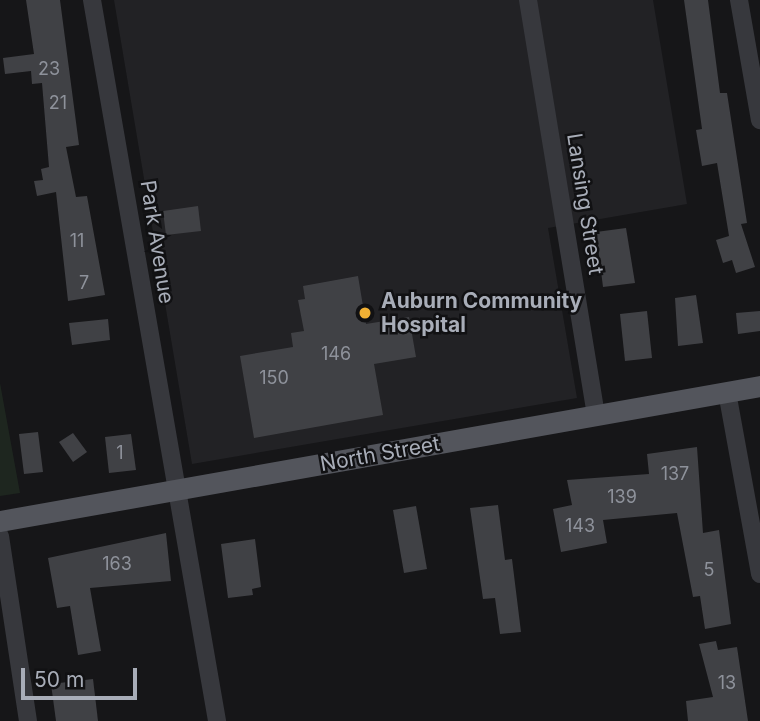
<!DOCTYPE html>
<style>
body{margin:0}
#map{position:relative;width:760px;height:721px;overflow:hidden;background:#161618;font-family:Inter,sans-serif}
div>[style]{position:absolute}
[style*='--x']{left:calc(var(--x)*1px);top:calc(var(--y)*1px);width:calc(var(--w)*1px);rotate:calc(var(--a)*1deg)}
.built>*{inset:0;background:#222225}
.green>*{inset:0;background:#1e261f}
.building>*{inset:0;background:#404145}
.minor>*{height:18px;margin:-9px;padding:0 9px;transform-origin:9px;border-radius:9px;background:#37383d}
.major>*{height:21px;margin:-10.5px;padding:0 10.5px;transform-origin:10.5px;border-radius:10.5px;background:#53555c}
.dots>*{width:19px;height:19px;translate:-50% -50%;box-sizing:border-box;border:4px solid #111113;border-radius:50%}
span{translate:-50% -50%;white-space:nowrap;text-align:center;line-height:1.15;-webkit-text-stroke:5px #111113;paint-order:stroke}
.number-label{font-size:18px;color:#8e929b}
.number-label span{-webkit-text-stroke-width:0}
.street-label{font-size:21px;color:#a8adb8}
.poi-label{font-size:21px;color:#a8adb8;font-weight:700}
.left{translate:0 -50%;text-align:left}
.scale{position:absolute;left:21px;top:668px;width:116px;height:32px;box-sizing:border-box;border:4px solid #a8adb8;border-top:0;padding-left:9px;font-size:21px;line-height:24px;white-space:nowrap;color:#a8adb8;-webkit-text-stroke:5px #111113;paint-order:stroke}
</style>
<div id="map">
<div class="built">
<div style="clip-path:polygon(114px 0,653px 0,687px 204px,548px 228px,577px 398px,192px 464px)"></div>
</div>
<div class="green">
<div style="clip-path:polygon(0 383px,20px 493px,0 496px)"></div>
</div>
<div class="building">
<div style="clip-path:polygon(26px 0,60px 0,79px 145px,66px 147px,76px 197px,87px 196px,105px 295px,68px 301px,56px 192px,37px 196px,34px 181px,43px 180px,41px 169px,49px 167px,42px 83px,32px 84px,31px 71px,5px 74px,3px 58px,34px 54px)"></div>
<div style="clip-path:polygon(684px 0,708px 0,720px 93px,727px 93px,747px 223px,741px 224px,755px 267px,736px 273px,732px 260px,723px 263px,716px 240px,729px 236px,717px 163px,702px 166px,696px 130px,702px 129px)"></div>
<div style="clip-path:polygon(198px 206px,201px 231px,166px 235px,163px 211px)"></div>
<div style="clip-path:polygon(626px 228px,635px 283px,603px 287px,596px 232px)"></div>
<div style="clip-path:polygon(358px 276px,366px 324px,409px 317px,416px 357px,374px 364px,383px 415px,254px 438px,240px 356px,293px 347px,291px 333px,304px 331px,298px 300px,305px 299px,303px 286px)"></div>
<div style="clip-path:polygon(696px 295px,703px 343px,678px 346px,675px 298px)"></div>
<div style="clip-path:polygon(647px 311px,652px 358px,625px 361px,620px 314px)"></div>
<div style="clip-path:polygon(760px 311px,760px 331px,738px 334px,736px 313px)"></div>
<div style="clip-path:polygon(108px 319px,110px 340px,72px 345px,69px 323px)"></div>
<div style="clip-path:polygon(38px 432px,43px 472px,24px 474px,19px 434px)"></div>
<div style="clip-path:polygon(73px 433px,87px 452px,73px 462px,59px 442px)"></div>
<div style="clip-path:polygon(131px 434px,136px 470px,109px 473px,105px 437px)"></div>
<div style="clip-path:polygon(697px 447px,703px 533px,719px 530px,731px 624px,705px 629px,700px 596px,693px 597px,677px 513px,603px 520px,607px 543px,561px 552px,553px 509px,572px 505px,567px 480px,649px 474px,647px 454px)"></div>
<div style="clip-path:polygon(498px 505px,505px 560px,512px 559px,521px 632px,500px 634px,495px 598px,483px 599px,470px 508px)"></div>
<div style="clip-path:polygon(416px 506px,427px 569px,404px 573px,393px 510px)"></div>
<div style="clip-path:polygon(166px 533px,171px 581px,90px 588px,101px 651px,78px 655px,70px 606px,57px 608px,48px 558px)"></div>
<div style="clip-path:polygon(255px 539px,261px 587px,252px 589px,253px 595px,228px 598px,221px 544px)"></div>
<div style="clip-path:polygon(716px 641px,718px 650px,737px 647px,748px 721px,688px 721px,686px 701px,713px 697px,699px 644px)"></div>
<div style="clip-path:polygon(93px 679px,98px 721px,56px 721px,51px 684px)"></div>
</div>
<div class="minor">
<div style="--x:92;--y:0;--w:732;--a:80.16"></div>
<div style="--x:528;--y:0;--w:421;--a:80.7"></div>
<div style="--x:739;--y:0;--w:122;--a:80.1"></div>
<div style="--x:727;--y:392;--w:185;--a:79.7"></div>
<div style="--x:0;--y:536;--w:187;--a:81.4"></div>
</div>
<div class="major">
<div style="--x:0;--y:521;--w:772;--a:-10.07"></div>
</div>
<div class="dots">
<div style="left:365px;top:313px;background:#f2b134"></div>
</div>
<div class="number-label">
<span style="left:49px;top:69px">23</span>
<span style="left:58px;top:103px">21</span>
<span style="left:77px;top:241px">11</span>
<span style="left:84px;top:283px">7</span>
<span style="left:336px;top:354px">146</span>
<span style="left:274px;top:378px">150</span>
<span style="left:120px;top:453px">1</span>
<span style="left:675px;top:474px">137</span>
<span style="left:622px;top:497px">139</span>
<span style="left:580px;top:526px">143</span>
<span style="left:117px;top:564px">163</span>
<span style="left:709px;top:570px">5</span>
<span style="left:727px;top:683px">13</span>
</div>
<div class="street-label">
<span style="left:585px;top:204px;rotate:81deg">Lansing Street</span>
<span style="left:157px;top:242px;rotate:81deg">Park Avenue</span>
<span style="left:380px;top:454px;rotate:-10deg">North Street</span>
</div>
<div class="poi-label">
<span class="left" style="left:381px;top:313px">Auburn Community<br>Hospital</span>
</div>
<div class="scale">50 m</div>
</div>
